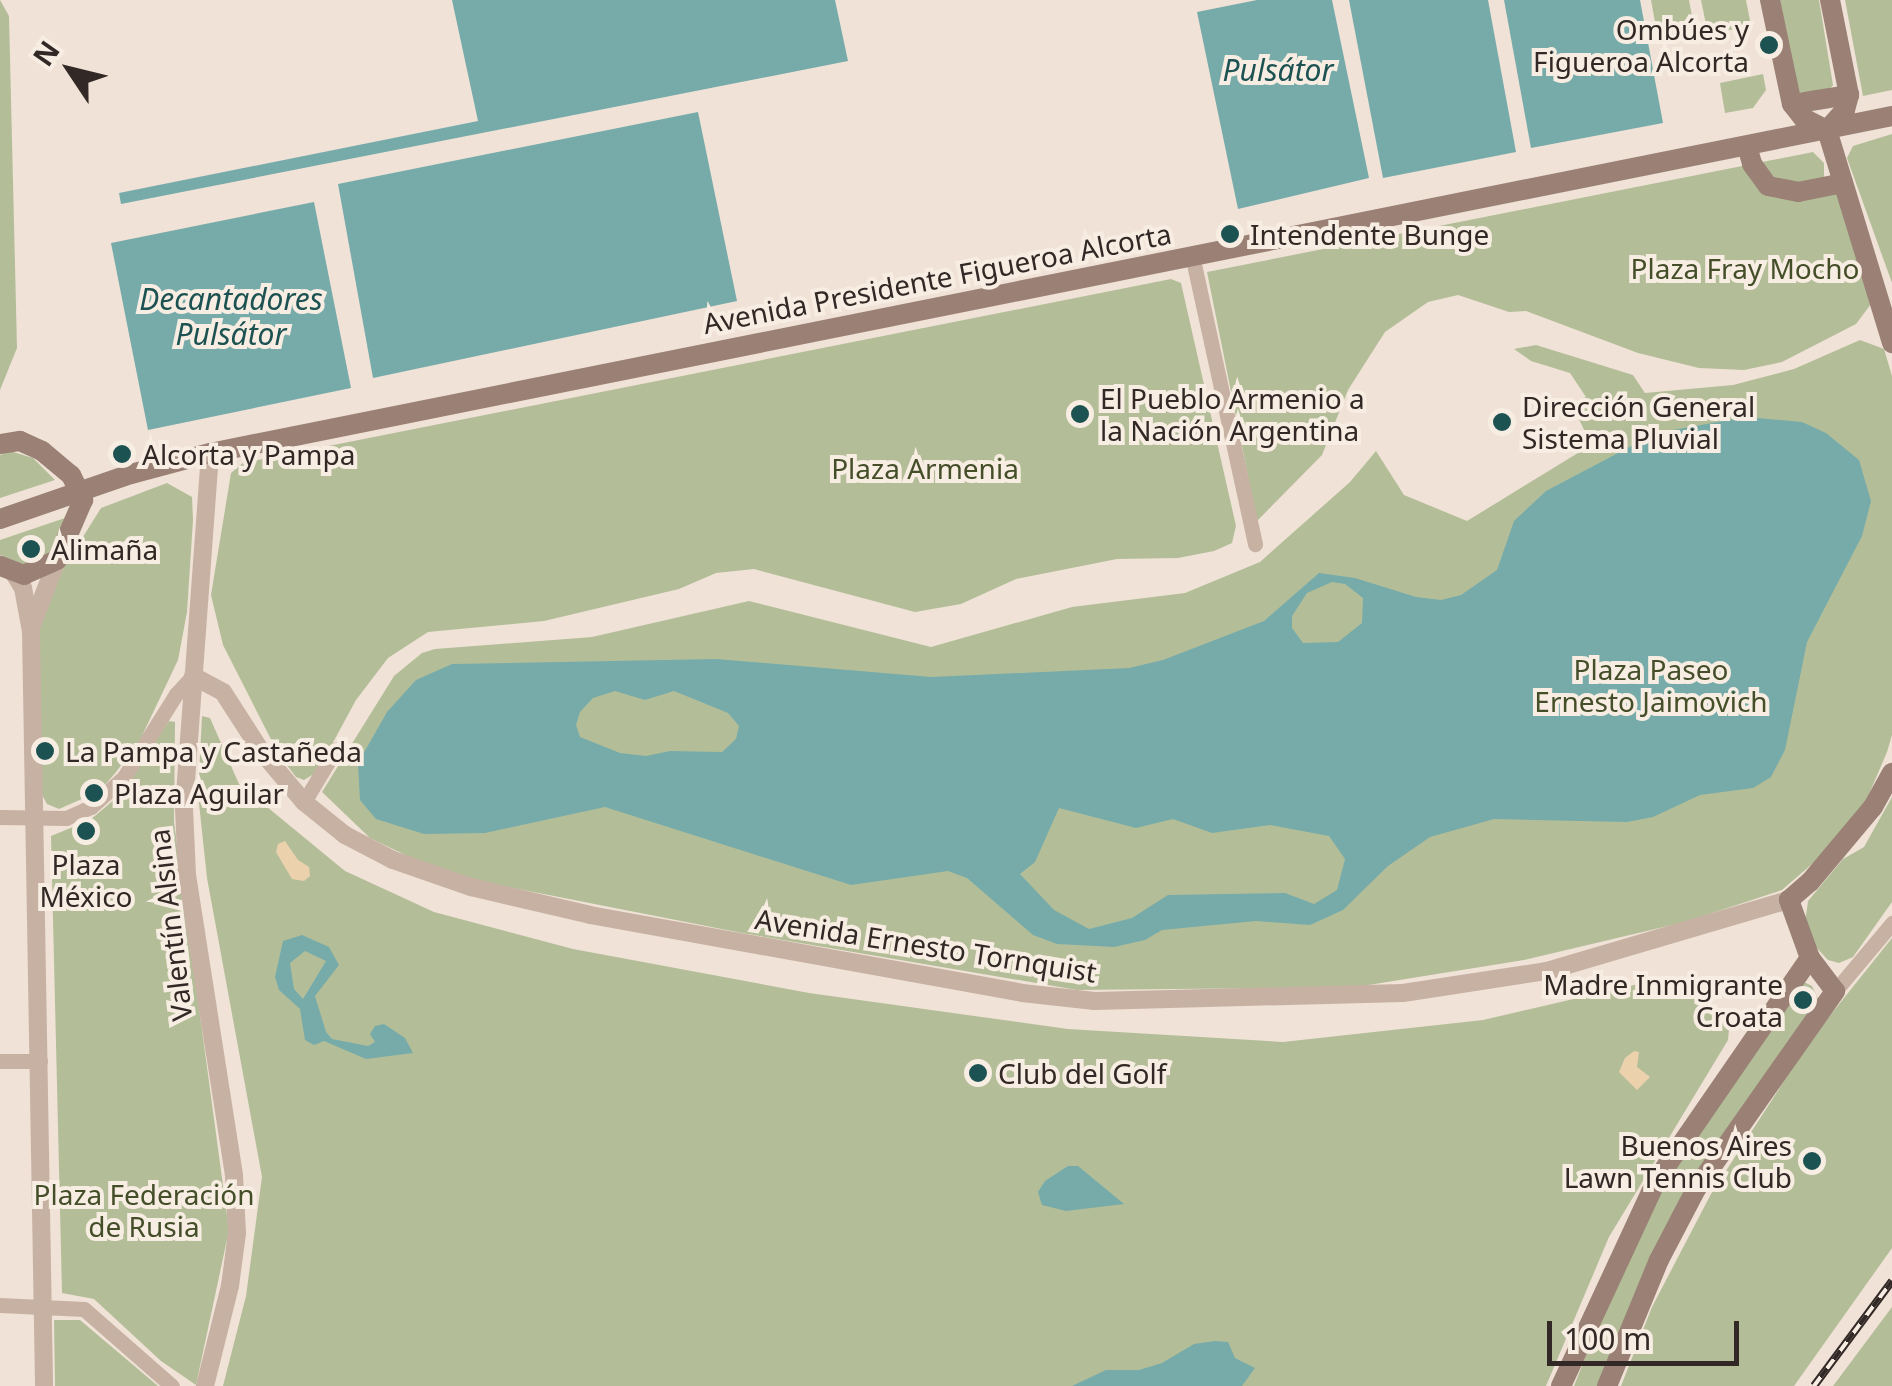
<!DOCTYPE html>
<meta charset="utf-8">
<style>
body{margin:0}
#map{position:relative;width:1892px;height:1386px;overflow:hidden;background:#f0e2d7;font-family:"Noto Sans",sans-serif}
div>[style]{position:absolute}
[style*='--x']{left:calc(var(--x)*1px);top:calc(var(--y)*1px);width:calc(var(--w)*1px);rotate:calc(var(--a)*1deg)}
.green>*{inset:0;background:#b3be98}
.sand>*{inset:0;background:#ebd2ad}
.water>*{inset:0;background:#77abaa}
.minor>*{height:15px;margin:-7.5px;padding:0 7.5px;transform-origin:7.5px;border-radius:7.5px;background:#c7b1a3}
.tertiary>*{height:18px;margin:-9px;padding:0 9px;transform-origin:9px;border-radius:9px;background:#c7b1a3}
.secondary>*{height:20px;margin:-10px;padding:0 10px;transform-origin:10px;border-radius:10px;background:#9a8075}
.rail>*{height:8px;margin-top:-4px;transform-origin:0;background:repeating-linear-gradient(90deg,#f8ede2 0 11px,#322825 0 22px);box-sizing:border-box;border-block:2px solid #322825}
.dots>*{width:28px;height:28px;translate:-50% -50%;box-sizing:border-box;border:5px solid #f8ede2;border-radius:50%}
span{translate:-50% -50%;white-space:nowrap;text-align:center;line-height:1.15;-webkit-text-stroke:8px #f8ede2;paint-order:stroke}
.poi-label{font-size:28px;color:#322825}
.right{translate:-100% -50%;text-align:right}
.left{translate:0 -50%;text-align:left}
.park-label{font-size:28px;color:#444f2a}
.street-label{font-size:28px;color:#322825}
.water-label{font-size:30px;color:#1c5252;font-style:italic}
.north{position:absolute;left:20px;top:20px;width:100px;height:100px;-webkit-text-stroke:8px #f8ede2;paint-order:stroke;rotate:305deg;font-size:28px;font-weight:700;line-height:40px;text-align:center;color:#322825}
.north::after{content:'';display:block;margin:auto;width:35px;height:45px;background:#322825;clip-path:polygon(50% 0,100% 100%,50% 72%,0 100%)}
.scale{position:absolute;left:1547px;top:1321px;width:192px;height:45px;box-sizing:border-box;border:5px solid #322825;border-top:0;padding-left:12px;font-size:30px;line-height:35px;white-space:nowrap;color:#322825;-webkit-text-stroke:8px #f8ede2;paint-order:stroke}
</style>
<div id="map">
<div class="green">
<div style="clip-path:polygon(0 0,9px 16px,17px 348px,0 390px)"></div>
<div style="clip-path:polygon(1651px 0,1689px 0,1696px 37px,1659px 44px)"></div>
<div style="clip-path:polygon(1701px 0,1746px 0,1751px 26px,1708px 34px)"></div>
<div style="clip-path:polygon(1776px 0,1819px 0,1833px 85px,1828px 91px,1799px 92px)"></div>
<div style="clip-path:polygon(1845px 0,1892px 0,1892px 90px,1863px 96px)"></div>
<div style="clip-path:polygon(1763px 74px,1766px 90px,1753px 108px,1725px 113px,1720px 83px)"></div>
<div style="clip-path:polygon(1892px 134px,1892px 283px,1847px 158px,1853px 146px)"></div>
<div style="clip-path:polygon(1813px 152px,1824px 163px,1824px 178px,1839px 194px,1871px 304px,1856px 324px,1782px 362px,1744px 370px,1699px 368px,1638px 353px,1526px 311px,1509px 312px,1458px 295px,1428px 302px,1385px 332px,1348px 390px,1322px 455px,1257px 521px,1207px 272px)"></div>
<div style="clip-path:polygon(1171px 279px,1181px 283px,1236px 526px,1232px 543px,1214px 551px,1178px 558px,1117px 559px,1016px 579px,961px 604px,915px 612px,754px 569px,716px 573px,679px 589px,544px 621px,428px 632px,388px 658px,356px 700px,317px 772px,304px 780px,296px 777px,279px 755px,223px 645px,211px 595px,231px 473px,243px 463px)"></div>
<div style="clip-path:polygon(1860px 340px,1884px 349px,1892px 376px,1892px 735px,1887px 752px,1867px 799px,1820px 857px,1782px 890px,1685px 922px,1524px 960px,1356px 987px,1077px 990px,742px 933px,483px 882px,426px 865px,370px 838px,322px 792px,394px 676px,422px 653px,435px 649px,592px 637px,749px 601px,931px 647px,1072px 607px,1185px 593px,1260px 562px,1350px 482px,1376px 451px,1404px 495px,1467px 521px,1591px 445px,1572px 404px,1586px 397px,1570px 373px,1531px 361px,1514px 349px,1536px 345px,1633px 375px,1645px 393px,1733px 385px,1794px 369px)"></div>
<div style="clip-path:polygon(10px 451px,33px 458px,55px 480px,0 498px,0 455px)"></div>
<div style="clip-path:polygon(167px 483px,192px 497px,193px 520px,187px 612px,178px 660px,140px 740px,116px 772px,100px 791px,59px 809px,47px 804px,42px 795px,37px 628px,44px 599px,101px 508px)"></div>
<div style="clip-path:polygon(65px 518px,54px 552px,25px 566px,0 555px,0 540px)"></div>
<div style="clip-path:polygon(202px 716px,210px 718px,239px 784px,345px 871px,434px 912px,573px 949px,809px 993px,1068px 1029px,1283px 1042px,1483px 1020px,1660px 979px,1703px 1001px,1729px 1029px,1728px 1040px,1609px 1237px,1546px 1386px,223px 1386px,246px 1296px,262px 1177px,207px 878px,198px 794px)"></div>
<div style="clip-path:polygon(169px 721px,175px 722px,174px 822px,229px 1230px,196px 1385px,161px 1361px,94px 1299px,62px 1293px,51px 836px,90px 820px,115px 799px)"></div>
<div style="clip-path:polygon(1892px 797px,1892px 902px,1853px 957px,1839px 963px,1828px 960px,1813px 944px,1805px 923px,1808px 901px,1843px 859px,1864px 847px)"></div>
<div style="clip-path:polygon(1892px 938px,1892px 1248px,1794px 1386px,1621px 1386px,1652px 1307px,1711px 1194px,1812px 1038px)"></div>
<div style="clip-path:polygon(1804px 982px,1812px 986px,1819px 1001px,1754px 1093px,1601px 1386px,1574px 1386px,1608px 1300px,1668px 1179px)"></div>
<div style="clip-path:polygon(1892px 1307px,1892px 1386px,1833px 1386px)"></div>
<div style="clip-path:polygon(54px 1320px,80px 1320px,158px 1386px,55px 1386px)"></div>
</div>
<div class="sand">
<div style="clip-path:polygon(285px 841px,298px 860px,309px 867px,310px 876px,304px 881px,292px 879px,276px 852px,278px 844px)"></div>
<div style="clip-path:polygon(1634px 1051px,1639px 1052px,1637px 1067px,1650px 1077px,1637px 1090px,1619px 1072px,1625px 1058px)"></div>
</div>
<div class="water">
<div style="clip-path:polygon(452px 0,835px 0,848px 61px,121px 204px,119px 193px,478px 121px)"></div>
<div style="clip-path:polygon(1257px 0,1332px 0,1369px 178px,1238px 209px,1197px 12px)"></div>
<div style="clip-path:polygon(1349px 0,1488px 0,1516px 152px,1383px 178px)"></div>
<div style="clip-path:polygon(1504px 0,1640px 0,1663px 123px,1531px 148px)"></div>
<div style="clip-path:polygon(698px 112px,737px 301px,373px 378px,338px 184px)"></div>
<div style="clip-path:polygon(314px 202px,351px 388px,148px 430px,111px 243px)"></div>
<div style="clip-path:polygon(evenodd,1746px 417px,1802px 422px,1826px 433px,1859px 460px,1871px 501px,1862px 536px,1807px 642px,1785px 750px,1771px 777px,1753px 788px,1700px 795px,1653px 817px,1627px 822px,1494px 819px,1430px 837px,1388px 866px,1343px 910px,1310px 925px,1256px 921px,1162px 930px,1145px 940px,1114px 947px,1057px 944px,1033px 935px,967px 878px,948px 871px,851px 885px,605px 807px,485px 833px,424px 834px,376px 819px,360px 800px,358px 763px,387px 712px,416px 680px,452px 664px,716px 659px,931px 677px,1129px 668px,1163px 660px,1264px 621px,1319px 573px,1355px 578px,1416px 597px,1441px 600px,1461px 595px,1497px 570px,1514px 521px,1546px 491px,1656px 433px,1746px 417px,1332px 582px,1345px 584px,1363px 598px,1362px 623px,1338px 642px,1303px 643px,1292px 628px,1292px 616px,1307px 593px,1332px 582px,1746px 417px,615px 691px,645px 700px,674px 691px,728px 713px,739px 726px,736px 739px,722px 752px,670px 751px,646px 756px,620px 753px,580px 737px,576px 725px,580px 712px,593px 698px,615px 691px,1746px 417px,1059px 808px,1136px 828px,1173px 819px,1212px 833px,1270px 825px,1329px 836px,1345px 859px,1337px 890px,1314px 904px,1285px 893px,1168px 895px,1132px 918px,1089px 929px,1054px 910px,1020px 874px,1035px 862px,1059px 808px)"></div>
<div style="clip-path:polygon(evenodd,302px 935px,329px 947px,339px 965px,315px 996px,326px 1032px,332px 1039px,368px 1046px,375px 1042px,370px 1034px,375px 1026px,384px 1024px,405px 1038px,413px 1053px,366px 1059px,324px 1041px,314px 1045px,305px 1040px,300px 1009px,279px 990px,275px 977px,283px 941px,302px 935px,305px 951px,326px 961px,303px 999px,294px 989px,290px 963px,305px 951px)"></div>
<div style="clip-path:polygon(1068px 1166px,1078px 1166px,1124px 1204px,1066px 1211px,1042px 1205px,1038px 1192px,1045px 1181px)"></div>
<div style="clip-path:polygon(1215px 1341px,1228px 1342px,1235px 1358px,1255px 1368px,1242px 1386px,1072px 1386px,1106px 1370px,1139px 1370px,1162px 1363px,1194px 1344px)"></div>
</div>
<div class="minor">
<div style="--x:1192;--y:255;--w:296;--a:77.7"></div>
<div style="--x:304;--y:802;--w:61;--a:-59.2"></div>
<div style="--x:0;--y:817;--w:66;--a:0.9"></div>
<div style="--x:66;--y:818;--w:27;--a:-24"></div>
<div style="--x:91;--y:807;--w:45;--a:-42.3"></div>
<div style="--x:124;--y:777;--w:98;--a:-57.9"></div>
<div style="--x:176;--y:694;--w:25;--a:-47"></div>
<div style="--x:1835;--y:991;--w:89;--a:-50"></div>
<div style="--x:0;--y:1061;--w:40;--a:0"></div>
<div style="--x:0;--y:1305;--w:84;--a:2.7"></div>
<div style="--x:84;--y:1309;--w:117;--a:41.2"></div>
</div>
<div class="tertiary">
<div style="--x:13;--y:572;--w:19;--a:58"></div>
<div style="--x:23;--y:588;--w:44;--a:79.5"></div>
<div style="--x:31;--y:631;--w:755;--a:89.01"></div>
<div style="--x:32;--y:625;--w:70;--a:-69"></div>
<div style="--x:193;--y:676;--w:34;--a:28"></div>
<div style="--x:223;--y:692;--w:70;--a:57.2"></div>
<div style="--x:261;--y:751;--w:67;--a:49.9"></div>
<div style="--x:304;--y:802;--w:53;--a:38.8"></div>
<div style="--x:345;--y:835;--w:54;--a:27.5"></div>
<div style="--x:393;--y:860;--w:83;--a:19.1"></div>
<div style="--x:471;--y:887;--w:122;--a:13.2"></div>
<div style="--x:590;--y:915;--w:439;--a:10.2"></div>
<div style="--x:1022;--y:993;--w:73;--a:6.3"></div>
<div style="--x:1095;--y:1001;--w:308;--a:-1.5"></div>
<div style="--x:1403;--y:993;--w:146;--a:-8.7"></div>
<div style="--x:1547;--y:971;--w:252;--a:-16.4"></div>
<div style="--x:205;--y:1386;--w:103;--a:-76"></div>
<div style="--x:230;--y:1286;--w:53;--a:-82.5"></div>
<div style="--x:237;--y:1233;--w:58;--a:-93"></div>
<div style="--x:234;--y:1175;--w:304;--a:-98.9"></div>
<div style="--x:187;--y:875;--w:67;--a:-92.6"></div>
<div style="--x:184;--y:808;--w:356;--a:-85.8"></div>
</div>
<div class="secondary">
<div style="--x:1770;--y:0;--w:106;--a:78.1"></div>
<div style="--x:1792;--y:104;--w:18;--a:52"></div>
<div style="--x:1803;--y:118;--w:27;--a:27"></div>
<div style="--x:1827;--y:130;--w:223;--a:73"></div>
<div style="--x:1792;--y:104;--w:58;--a:-9"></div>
<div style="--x:1827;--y:130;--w:27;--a:-48"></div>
<div style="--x:1845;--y:110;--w:16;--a:-75"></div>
<div style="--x:1849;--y:95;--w:97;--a:-101.3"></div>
<div style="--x:1747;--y:146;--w:19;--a:74"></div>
<div style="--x:1752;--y:164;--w:27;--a:54"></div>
<div style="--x:1768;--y:186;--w:31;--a:11"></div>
<div style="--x:1798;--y:192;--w:46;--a:-11.3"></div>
<div style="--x:0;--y:444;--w:20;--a:-9"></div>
<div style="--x:20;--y:441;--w:24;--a:24"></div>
<div style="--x:42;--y:451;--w:38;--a:40"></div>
<div style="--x:71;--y:475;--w:28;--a:64"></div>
<div style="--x:83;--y:500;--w:65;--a:113.4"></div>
<div style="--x:57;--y:560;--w:36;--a:156"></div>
<div style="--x:24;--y:575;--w:26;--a:-159"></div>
<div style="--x:0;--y:519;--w:139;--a:-19"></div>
<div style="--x:131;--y:474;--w:82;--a:-14.9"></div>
<div style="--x:210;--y:453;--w:1715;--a:-11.33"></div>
<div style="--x:1561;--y:1386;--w:226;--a:-65.1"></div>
<div style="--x:1656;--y:1181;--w:271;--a:-55.4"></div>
<div style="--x:1607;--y:1386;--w:136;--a:-67.6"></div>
<div style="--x:1659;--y:1260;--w:80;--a:-62.5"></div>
<div style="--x:1696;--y:1189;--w:242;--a:-54.9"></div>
<div style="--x:1835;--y:991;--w:41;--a:-127.1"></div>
<div style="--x:1810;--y:958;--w:62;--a:-109.9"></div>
<div style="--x:1789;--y:900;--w:28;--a:-41"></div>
<div style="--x:1810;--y:882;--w:98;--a:-50"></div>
<div style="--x:1873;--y:807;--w:39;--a:-61"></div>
</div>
<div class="rail">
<div style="--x:1814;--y:1386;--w:131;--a:-53.4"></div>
</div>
<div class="dots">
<div style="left:1769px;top:45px;background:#1c5252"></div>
<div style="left:1230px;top:234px;background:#1c5252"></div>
<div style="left:1080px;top:414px;background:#1c5252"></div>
<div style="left:1502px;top:422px;background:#1c5252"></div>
<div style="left:122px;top:454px;background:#1c5252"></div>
<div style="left:31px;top:549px;background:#1c5252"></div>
<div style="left:45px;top:751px;background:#1c5252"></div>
<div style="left:94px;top:793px;background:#1c5252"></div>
<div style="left:86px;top:831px;background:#1c5252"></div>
<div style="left:1803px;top:1000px;background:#1c5252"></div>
<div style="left:978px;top:1073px;background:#1c5252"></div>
<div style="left:1812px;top:1161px;background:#1c5252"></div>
</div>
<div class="poi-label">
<span class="right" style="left:1749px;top:45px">Ombúes y<br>Figueroa Alcorta</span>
<span class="left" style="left:1250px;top:234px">Intendente Bunge</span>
<span class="left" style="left:1100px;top:414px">El Pueblo Armenio a<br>la Nación Argentina</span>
<span class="left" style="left:1522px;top:422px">Dirección General<br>Sistema Pluvial</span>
<span class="left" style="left:142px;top:454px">Alcorta y Pampa</span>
<span class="left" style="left:51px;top:549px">Alimaña</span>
<span class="left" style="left:65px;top:751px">La Pampa y Castañeda</span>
<span class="left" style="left:114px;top:793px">Plaza Aguilar</span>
<span style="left:86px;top:880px">Plaza<br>México</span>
<span class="right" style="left:1783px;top:1000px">Madre Inmigrante<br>Croata</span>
<span class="left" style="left:998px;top:1073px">Club del Golf</span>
<span class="right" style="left:1792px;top:1161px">Buenos Aires<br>Lawn Tennis Club</span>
</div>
<div class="park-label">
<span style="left:1745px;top:268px">Plaza Fray Mocho</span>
<span style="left:925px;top:468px">Plaza Armenia</span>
<span style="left:1651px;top:685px">Plaza Paseo<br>Ernesto Jaimovich</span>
<span style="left:144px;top:1210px">Plaza Federación<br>de Rusia</span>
</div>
<div class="street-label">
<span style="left:937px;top:278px;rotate:-11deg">Avenida Presidente Figueroa Alcorta</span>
<span style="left:170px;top:925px;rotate:-97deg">Valentín Alsina</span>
<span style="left:926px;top:945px;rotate:9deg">Avenida Ernesto Tornquist</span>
</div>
<div class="water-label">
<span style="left:1278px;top:70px">Pulsátor</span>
<span style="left:231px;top:316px">Decantadores<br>Pulsátor</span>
</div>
<div class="north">N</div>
<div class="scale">100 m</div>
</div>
